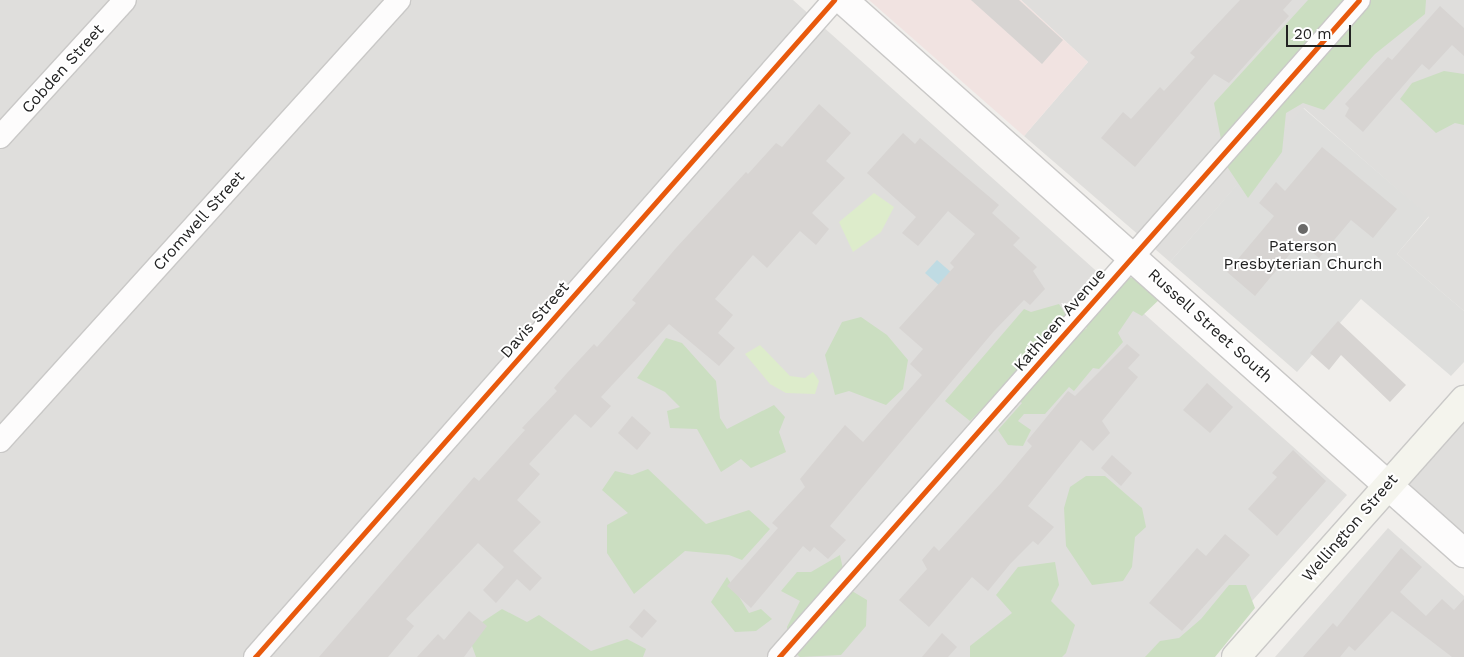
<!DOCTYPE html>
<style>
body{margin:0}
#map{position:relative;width:1464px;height:657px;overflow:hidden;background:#f0eeeb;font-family:"Work Sans",sans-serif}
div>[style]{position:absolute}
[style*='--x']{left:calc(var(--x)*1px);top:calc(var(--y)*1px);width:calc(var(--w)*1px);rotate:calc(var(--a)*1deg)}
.residential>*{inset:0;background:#dfdedc}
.commercial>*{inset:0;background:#f1e3e1}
.religious>*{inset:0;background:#dededc}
.grass>*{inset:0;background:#ddeccb}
.forest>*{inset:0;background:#cbdec1}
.water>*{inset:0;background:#bfdbe3}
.building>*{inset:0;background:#d7d4d2}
.roads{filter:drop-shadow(1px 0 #c9c8c7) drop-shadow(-1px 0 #c9c8c7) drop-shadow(0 1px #c9c8c7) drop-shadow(0 -1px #c9c8c7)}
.minor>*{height:22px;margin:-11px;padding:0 11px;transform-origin:11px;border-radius:11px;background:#fdfcfc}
.tertiary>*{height:28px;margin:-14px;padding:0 14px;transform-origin:14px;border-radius:14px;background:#fdfcfc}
.secondary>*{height:28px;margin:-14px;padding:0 14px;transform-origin:14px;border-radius:14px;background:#f4f4ed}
.cycleway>*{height:5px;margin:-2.5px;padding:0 2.5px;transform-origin:2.5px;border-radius:2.5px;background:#e8590c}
.dots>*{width:14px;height:14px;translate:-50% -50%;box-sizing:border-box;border:2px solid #fff;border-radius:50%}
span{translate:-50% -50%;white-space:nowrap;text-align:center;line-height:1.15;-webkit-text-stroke:4px #fff;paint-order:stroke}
.street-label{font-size:16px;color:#222}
.poi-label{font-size:16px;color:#222}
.scale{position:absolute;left:1286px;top:25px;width:65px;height:22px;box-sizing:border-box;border:2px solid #222;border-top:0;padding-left:6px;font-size:15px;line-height:18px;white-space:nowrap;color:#222;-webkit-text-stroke:4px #fff;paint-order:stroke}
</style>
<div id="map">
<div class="residential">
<div style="clip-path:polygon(0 0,793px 0,1347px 495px,1202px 657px,0 657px)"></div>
<div style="clip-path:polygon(1021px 0,1464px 0,1464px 311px,1397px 254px,1429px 217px,1304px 108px,1170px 262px,1024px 136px,1088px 62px)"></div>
<div style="clip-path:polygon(1464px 409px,1464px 544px,1397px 485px)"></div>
<div style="clip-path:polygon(1388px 528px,1464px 596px,1464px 657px,1275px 657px)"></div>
</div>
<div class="commercial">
<div style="clip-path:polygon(869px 0,1021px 0,1088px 62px,1024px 136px)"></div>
</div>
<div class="religious">
<div style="clip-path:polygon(1303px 108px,1429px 216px,1397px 254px,1464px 311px,1464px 362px,1451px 376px,1361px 299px,1297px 372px,1170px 262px)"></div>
</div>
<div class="grass">
<div style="clip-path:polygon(874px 193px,894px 207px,881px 232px,853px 252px,839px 222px)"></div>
<div style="clip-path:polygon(760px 345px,790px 376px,805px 378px,813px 372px,819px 381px,815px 394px,786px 393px,770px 384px,745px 354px)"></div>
</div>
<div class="forest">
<div style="clip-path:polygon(1308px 0,1426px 0,1425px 14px,1375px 54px,1324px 110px,1303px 103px,1286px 113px,1282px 152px,1248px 198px,1226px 165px,1214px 103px)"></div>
<div style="clip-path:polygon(1444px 71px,1464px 74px,1464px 125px,1455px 123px,1436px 133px,1400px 99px,1412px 83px)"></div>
<div style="clip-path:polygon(1140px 276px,1163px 296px,1142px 316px,1133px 311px,1118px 333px,1123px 342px,1099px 369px,1093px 368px,1074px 391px,1069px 387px,1045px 414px,1024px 414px,1018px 421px,1031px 430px,1023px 446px,1008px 445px,998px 430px,1022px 403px,1003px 388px,970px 421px,945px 401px,1024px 309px,1031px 312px,1059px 304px,1078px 334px,1087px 328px,1075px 309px,1096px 285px)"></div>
<div style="clip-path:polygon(861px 317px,887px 335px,908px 360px,903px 389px,886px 405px,849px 391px,835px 395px,825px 355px,842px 322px)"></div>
<div style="clip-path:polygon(666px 338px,682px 343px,716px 381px,720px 418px,727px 429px,774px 405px,785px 417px,779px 432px,786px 452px,751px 468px,741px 459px,721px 472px,697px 429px,670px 428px,667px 411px,680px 407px,665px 392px,637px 378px)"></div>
<div style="clip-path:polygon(648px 469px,706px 524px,749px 510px,770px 529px,742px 560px,729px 555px,685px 551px,634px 594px,607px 553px,607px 525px,628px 513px,602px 490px,615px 471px,632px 475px)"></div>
<div style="clip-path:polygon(1086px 476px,1105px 476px,1142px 508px,1146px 527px,1135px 537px,1132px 567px,1123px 581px,1092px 585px,1066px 546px,1064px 508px,1070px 487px)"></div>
<div style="clip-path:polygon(840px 555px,847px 588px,867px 600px,866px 626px,841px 655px,800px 657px,789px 648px,787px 627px,800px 601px,781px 591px,797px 572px,811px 572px)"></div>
<div style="clip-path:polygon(1055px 562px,1059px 585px,1051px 601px,1075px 625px,1066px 653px,1062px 657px,970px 657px,970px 646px,1012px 613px,996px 595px,1018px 567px)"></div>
<div style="clip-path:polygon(727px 577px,749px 613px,761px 609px,772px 619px,756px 631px,735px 632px,711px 602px)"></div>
<div style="clip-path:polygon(1229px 585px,1246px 585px,1255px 608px,1215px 657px,1145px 657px,1160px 641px,1179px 638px,1201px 619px)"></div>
<div style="clip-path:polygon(502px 609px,527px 622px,539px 615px,591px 651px,627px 639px,646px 649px,643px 657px,476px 657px,467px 632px)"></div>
</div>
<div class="water">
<div style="clip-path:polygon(937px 260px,960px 280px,948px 293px,925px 273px)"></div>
</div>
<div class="building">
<div style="clip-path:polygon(971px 0,1019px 0,1063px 40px,1042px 64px)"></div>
<div style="clip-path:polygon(1240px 0,1292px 0,1283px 10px,1289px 16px,1229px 83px,1214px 74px,1135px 167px,1101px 138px,1123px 112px,1131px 119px,1160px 87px,1164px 91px,1195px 57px,1190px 53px)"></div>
<div style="clip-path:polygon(1440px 6px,1464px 28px,1464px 56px,1452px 45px,1429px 70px,1422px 64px,1363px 132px,1345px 116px,1349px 108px,1345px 104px,1388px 57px,1392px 60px)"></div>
<div style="clip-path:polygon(819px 104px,851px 133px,826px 161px,845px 178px,812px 213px,829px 229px,816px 245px,800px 231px,767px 268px,753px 255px,715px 299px,733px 315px,718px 333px,735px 348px,719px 366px,669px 324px,601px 397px,611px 406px,591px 428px,575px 414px,529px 464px,540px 474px,517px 500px,541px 522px,513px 551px,542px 578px,530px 591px,517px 579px,496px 603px,483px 590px,504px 567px,478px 543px,406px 619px,414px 626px,388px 657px,319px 657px,474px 477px,479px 481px,525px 430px,522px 428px,557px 391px,554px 388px,567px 373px,594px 344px,597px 347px,636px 303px,632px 300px,676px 248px,746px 172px,748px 174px,776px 143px,782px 147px)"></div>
<div style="clip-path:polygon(903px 133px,915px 144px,920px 138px,999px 205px,992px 213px,1020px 238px,1013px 245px,1037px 267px,1033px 271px,1045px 289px,1030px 305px,1024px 300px,994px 331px,830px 526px,846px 540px,828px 559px,814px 547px,810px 552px,803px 546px,751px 608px,727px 586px,778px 528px,772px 523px,805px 487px,800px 479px,845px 425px,863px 442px,922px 375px,910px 364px,923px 349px,899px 328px,954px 267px,950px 263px,975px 234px,948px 211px,918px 246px,902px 233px,916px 217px,867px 173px)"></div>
<div style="clip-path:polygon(1322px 147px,1397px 209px,1373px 238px,1351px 220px,1319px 258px,1300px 242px,1255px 296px,1227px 272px,1274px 216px,1259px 203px,1276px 182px,1285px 191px)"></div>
<div style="clip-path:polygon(1338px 321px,1406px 385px,1390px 402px,1341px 355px,1329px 370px,1310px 353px)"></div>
<div style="clip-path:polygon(1127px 344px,1140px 355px,1128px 368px,1138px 377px,1102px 421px,1110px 433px,1093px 451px,1081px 440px,1028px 506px,1054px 527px,1038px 545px,1033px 541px,1011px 563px,988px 591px,972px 577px,929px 627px,899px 600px,927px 569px,922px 560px,934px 546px,939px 551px,1001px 483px,1032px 446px,1027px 441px,1068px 391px,1075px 396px)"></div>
<div style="clip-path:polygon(1207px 383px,1233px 407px,1210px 433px,1183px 410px)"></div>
<div style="clip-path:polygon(632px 416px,651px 433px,637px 450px,618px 433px)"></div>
<div style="clip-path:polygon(1293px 450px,1326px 481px,1277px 536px,1248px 509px,1277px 477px,1272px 473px)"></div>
<div style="clip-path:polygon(1112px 455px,1132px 473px,1121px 486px,1101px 468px)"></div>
<div style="clip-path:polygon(1225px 534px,1250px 555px,1182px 631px,1149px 603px,1197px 548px,1206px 556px)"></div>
<div style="clip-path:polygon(1401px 548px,1422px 567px,1400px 592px,1426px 616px,1442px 599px,1454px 610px,1464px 599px,1464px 657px,1452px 657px,1392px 611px,1355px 651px,1349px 646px,1340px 657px,1303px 657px,1333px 623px,1337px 627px)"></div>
<div style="clip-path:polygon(644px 609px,657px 621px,642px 638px,629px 627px)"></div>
<div style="clip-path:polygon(469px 611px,487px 626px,464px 657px,417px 657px,438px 634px,444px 640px)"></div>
<div style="clip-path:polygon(942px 633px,957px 647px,948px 657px,922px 657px)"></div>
</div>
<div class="roads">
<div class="minor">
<div style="--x:0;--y:137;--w:185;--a:-47.6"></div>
<div style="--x:0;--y:441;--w:595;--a:-47.86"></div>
<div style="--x:255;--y:657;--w:876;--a:-48.61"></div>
<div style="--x:779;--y:657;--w:876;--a:-48.56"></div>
</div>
<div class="tertiary">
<div style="--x:843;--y:0;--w:832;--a:41.69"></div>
</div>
<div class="secondary">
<div style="--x:1236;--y:657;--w:344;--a:-48.4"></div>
</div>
</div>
<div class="cycleway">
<div style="--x:255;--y:657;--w:876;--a:-48.61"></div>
<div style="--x:779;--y:657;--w:876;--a:-48.56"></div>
</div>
<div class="dots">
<div style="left:1303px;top:229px;background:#6a6968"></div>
</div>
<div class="street-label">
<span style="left:63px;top:69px;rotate:-48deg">Cobden Street</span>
<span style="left:199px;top:221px;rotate:-48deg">Cromwell Street</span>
<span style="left:535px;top:320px;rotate:-49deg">Davis Street</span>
<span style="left:1060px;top:320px;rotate:-49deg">Kathleen Avenue</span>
<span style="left:1210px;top:326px;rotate:42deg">Russell Street South</span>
<span style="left:1350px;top:528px;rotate:-49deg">Wellington Street</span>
</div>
<div class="poi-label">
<span style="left:1303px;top:255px">Paterson<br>Presbyterian Church</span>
</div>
<div class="scale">20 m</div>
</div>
